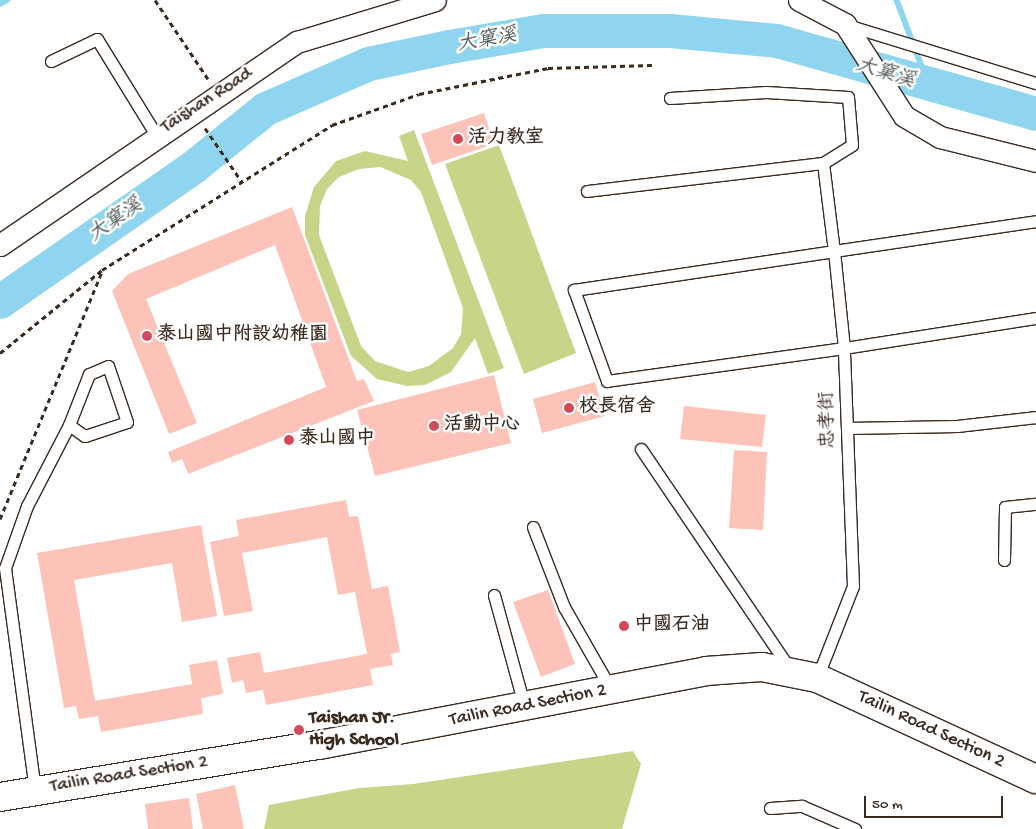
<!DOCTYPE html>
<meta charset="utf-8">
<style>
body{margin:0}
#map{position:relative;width:1036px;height:829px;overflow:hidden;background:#fff;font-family:"Gochi Hand","LXGW WenKai TC",sans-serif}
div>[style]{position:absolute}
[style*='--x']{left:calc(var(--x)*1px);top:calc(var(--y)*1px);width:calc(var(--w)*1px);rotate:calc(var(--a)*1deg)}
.green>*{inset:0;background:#c8d588}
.stream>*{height:5.5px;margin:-2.75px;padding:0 2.75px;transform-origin:2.75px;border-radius:2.75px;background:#8fd5f0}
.river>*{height:34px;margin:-17px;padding:0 17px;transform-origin:17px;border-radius:17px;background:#8fd5f0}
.building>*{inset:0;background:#fdc2b8}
.path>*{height:3px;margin-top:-1.5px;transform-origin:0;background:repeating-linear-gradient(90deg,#3b2a1e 0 5px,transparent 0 9px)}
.roads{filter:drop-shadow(1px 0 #3b2a1e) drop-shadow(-1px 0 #3b2a1e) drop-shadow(0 1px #3b2a1e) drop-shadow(0 -1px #3b2a1e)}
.service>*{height:11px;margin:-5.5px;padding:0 5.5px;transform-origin:5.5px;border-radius:5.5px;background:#fff}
.minor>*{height:21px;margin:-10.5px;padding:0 10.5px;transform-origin:10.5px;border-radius:10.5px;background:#fff}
.secondary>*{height:28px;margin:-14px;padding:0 14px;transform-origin:14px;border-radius:14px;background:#fff}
.dots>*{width:14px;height:14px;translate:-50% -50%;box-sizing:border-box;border:2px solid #fff;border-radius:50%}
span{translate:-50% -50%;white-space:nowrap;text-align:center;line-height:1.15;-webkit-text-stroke:5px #fff;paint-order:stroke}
.street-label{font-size:19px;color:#3b2a1e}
.poi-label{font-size:19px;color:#3b2a1e;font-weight:700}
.left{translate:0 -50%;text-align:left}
.water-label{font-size:20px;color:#545d5d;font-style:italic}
.scale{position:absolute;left:864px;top:796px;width:139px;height:22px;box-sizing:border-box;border:2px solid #3b2a1e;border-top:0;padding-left:6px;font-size:15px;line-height:18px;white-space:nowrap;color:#3b2a1e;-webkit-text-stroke:4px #fff;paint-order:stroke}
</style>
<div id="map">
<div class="green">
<div style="clip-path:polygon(evenodd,414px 130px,504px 368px,488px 374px,475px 338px,451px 372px,425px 385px,407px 386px,377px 379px,351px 356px,305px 235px,305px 216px,314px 187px,336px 161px,365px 151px,408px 161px,399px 136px,414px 130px,380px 167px,411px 180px,421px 192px,463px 308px,461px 334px,453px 348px,429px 366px,408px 372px,375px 361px,361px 346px,319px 235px,320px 206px,327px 189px,339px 177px,359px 169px,380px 167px)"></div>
<div style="clip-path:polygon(499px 145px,576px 353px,524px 374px,445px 164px)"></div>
<div style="clip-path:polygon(633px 751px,641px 764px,622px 829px,264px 829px,269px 805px,359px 788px,413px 784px)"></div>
</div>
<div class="stream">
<div style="--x:897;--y:0;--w:94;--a:69.4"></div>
<div style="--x:0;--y:4;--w:8;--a:-30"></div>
</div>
<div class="river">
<div style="--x:0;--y:302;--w:236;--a:-34.8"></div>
<div style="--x:194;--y:167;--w:92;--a:-38.9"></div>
<div style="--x:266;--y:109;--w:112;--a:-23.6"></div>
<div style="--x:369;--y:64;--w:83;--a:-11.9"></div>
<div style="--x:450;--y:47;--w:95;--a:-9.7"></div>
<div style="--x:544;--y:31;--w:126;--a:0"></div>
<div style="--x:670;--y:31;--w:107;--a:5.3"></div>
<div style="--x:777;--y:41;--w:269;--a:15.7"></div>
</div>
<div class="building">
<div style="clip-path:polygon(484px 113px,494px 144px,432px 165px,421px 134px)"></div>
<div style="clip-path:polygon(292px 207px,357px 381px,364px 379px,374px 401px,188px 474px,182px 459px,172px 463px,168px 452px,326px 387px,275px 245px,146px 299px,197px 423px,169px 434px,112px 291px,128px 274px)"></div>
<div style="clip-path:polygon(494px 375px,511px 443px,375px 476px,357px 410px)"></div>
<div style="clip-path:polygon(595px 382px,605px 416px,542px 433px,533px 399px)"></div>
<div style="clip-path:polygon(684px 406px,766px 415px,762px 447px,680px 439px)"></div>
<div style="clip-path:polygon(734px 450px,767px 452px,763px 530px,729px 528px)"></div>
<div style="clip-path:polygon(346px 500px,349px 517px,358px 516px,372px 589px,388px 586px,400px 652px,391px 654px,393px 665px,370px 669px,373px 685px,266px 705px,263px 690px,246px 693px,243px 680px,232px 683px,227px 658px,260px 652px,264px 673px,367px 654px,355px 592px,338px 595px,327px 537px,242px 553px,253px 611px,224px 616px,210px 542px,239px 536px,236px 520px)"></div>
<div style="clip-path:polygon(201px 525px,217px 616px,182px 622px,172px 563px,74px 580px,95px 701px,192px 684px,189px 665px,217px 660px,223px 694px,201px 698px,203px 714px,101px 732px,98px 716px,79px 719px,76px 706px,64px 708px,37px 553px)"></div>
<div style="clip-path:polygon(548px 590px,575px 664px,541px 677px,513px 602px)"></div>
<div style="clip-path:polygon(235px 785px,244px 829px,203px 829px,196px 794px)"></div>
<div style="clip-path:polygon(189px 798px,193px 829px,148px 829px,145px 804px)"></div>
</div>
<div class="path">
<div style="--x:155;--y:0;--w:95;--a:56.1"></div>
<div style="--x:205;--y:128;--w:65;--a:55.6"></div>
<div style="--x:0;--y:353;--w:132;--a:-39.1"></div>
<div style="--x:102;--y:270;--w:272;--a:-32.2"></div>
<div style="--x:332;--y:125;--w:92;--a:-19.6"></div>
<div style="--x:419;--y:94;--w:132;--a:-11.4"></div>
<div style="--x:548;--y:68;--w:104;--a:-1.7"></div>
<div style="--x:0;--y:519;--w:268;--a:-67.6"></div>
</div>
<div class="roads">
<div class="service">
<div style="--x:847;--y:25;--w:198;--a:17.1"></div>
<div style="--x:51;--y:61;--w:51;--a:-25.6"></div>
<div style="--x:97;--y:39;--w:113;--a:58.4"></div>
<div style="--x:670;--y:98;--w:96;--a:-3.6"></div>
<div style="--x:766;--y:92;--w:82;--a:3.5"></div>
<div style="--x:848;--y:97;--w:48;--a:85.2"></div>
<div style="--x:852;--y:145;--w:34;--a:148"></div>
<div style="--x:823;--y:163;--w:89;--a:82.9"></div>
<div style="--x:834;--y:251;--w:98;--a:84.1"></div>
<div style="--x:844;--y:348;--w:239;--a:172.1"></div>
<div style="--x:607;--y:381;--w:97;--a:-109.9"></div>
<div style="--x:574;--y:290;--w:263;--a:-8.5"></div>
<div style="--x:834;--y:251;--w:204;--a:-8.4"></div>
<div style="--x:587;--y:191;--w:238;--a:-6.8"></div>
<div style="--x:847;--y:428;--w:110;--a:-1"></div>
<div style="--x:957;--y:426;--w:80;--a:-6.5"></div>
<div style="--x:641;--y:449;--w:266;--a:55.9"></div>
<div style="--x:533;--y:527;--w:86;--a:68.8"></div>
<div style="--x:564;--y:607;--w:95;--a:60.2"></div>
<div style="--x:1004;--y:560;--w:53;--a:-88.9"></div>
<div style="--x:1005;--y:507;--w:31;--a:-6"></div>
<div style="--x:494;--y:595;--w:114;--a:74.7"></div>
<div style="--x:817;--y:678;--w:99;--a:-68.6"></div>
<div style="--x:853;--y:586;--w:238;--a:-92.2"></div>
<div style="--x:844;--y:348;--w:194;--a:-8.9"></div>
<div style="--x:35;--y:790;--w:224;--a:-97.7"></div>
<div style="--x:5;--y:568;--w:66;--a:-70.5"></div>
<div style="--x:27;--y:506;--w:91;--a:-62.6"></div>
<div style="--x:69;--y:425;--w:19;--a:35"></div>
<div style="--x:85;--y:436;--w:44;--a:-18.4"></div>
<div style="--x:127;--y:422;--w:59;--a:-108.7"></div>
<div style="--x:108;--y:366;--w:21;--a:157"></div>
<div style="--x:89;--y:374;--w:55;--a:111.4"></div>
<div style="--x:770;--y:808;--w:32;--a:-4"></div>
<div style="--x:802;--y:806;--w:58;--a:23.5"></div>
</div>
<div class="minor">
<div style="--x:799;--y:0;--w:52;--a:27.6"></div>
<div style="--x:845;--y:24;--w:109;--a:57.3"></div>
<div style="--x:904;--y:116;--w:42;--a:30.3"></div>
<div style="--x:940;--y:137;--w:99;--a:14"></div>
<div style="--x:0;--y:245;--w:360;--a:-34.4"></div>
<div style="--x:297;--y:42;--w:144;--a:-16.9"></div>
</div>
<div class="secondary">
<div style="--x:0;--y:797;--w:323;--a:-9.3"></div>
<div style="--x:319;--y:745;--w:394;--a:-10.8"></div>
<div style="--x:706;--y:671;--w:56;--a:-4.1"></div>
<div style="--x:762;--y:667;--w:56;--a:11.3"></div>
<div style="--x:817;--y:678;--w:241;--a:24.8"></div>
</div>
</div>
<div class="dots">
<div style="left:458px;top:139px;background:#d1495b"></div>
<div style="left:147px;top:336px;background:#d1495b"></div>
<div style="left:569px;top:408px;background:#d1495b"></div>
<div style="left:434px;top:426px;background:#d1495b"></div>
<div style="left:289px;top:440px;background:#d1495b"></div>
<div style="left:624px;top:626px;background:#d1495b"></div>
<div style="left:299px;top:730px;background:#d1495b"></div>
</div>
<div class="street-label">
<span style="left:207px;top:101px;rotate:-33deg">Taishan Road</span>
<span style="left:829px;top:420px;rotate:-92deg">忠孝街</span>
<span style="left:528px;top:706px;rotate:-11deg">Tailin Road Section 2</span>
<span style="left:931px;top:730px;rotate:25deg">Tailin Road Section 2</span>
<span style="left:129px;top:775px;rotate:-9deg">Tailin Road Section 2</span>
</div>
<div class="poi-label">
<span class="left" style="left:468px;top:139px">活力教室</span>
<span class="left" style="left:157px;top:336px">泰山國中附設幼稚園</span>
<span class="left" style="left:579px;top:408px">校長宿舍</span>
<span class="left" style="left:444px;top:426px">活動中心</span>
<span class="left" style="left:299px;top:440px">泰山國中</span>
<span class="left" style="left:634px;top:626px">中國石油</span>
<span class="left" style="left:309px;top:730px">Taishan Jr.<br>High School</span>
</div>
<div class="water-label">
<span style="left:487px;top:41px;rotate:-10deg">大窠溪</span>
<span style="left:885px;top:74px;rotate:17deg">大窠溪</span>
<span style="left:116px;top:221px;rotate:-35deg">大窠溪</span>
</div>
<div class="scale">50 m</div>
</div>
